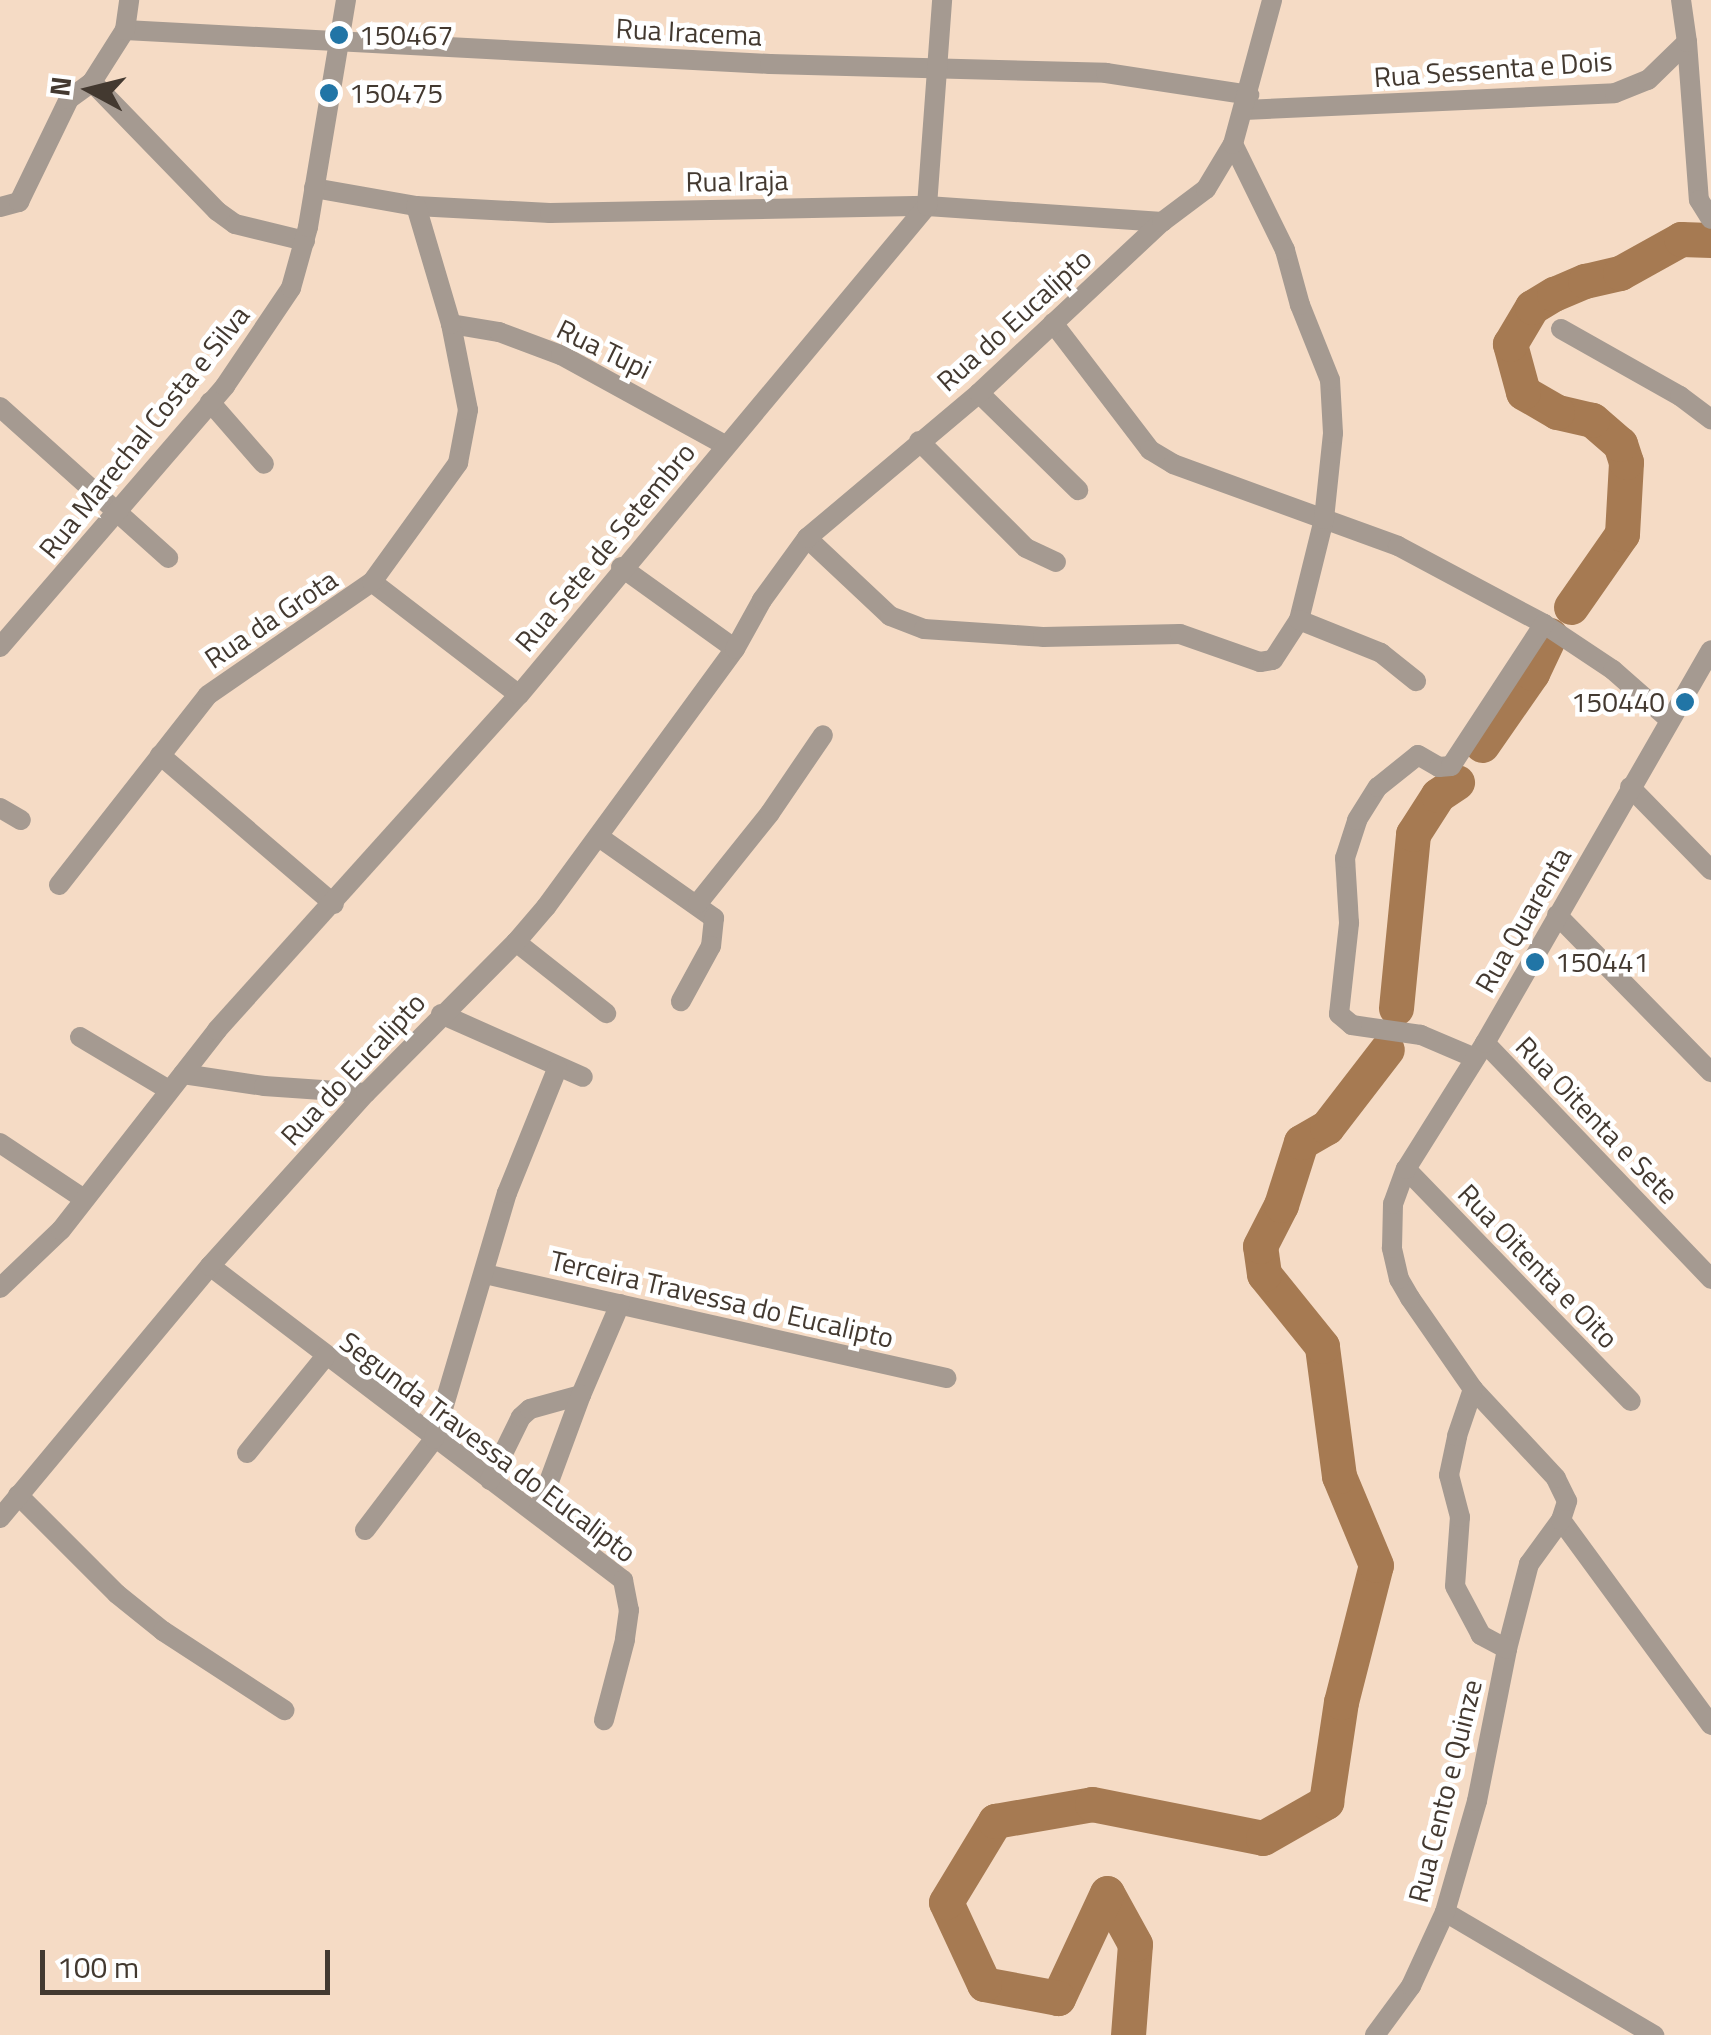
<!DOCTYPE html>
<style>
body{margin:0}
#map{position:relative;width:1711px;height:2035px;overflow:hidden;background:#f5dbc5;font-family:"Titillium Web",sans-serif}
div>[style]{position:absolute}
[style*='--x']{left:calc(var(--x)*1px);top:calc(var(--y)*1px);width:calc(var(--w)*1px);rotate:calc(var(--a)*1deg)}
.river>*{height:35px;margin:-17.5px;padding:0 17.5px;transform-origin:17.5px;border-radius:17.5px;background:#a67a52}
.minor>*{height:20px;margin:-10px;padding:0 10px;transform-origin:10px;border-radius:10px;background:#a59a91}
.dots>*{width:28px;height:28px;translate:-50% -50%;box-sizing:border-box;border:5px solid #fff;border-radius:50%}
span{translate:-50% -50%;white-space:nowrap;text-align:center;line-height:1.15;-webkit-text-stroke:9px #fff;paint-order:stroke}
.street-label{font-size:28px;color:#433930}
.poi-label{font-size:28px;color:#433930}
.left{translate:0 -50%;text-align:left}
.right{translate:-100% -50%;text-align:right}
.north{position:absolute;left:40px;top:40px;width:100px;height:100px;-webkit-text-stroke:8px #fff;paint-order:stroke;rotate:277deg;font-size:28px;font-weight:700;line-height:40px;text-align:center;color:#433930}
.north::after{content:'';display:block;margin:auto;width:35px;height:45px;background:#433930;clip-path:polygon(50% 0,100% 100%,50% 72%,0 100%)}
.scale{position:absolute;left:40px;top:1950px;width:290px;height:45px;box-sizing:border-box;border:5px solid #433930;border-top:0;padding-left:12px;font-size:30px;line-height:35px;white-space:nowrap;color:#433930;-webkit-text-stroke:8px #fff;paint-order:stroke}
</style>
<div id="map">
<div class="river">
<div style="--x:1571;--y:607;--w:89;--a:-55.1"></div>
<div style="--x:1622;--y:534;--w:72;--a:-86.8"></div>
<div style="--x:1626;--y:462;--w:19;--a:-108"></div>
<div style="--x:1620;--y:444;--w:37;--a:-139"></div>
<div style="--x:1592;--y:420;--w:36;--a:-167"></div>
<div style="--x:1557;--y:412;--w:39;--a:-150"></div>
<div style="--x:1523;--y:392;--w:50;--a:-105.2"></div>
<div style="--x:1510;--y:344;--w:43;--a:-59.3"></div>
<div style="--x:1532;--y:307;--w:26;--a:-31"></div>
<div style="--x:1554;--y:294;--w:34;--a:-23"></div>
<div style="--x:1585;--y:281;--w:36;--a:-13"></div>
<div style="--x:1620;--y:273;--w:70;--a:-29.1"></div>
<div style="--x:1681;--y:239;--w:30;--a:2"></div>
<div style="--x:1482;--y:745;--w:88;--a:-55.2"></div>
<div style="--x:1532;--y:673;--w:42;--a:-64.7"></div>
<div style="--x:1396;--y:1008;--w:175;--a:-84.4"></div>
<div style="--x:1413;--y:834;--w:46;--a:-57.3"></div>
<div style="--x:1438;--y:795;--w:23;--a:-34"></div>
<div style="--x:1128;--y:2035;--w:91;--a:-85.6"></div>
<div style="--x:1135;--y:1944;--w:58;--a:-118.8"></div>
<div style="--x:1107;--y:1893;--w:116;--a:115"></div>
<div style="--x:1058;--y:1998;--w:75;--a:-169.3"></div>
<div style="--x:984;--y:1984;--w:90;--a:-114.9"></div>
<div style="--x:946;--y:1902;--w:95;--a:-58.8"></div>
<div style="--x:995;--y:1821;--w:98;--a:-9.9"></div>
<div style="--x:1092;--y:1804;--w:174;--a:11.2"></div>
<div style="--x:1263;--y:1838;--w:73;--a:-29.7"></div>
<div style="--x:1326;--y:1802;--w:101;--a:-81.5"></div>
<div style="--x:1341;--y:1702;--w:141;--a:-75.7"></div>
<div style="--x:1376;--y:1565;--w:96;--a:-112.6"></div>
<div style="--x:1339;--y:1476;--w:131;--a:-97.5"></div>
<div style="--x:1322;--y:1346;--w:92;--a:-128.9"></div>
<div style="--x:1264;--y:1274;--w:28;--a:-98"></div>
<div style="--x:1260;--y:1246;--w:46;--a:-62.9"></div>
<div style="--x:1281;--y:1205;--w:66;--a:-72.4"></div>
<div style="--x:1301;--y:1142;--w:30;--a:-30"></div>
<div style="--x:1327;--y:1127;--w:98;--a:-52.4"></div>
</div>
<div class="minor">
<div style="--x:125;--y:30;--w:646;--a:3.02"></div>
<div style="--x:770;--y:64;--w:336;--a:1.5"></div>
<div style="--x:1106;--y:73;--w:145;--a:8.7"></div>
<div style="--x:1687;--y:42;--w:158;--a:85.7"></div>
<div style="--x:1699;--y:200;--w:22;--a:58"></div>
<div style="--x:92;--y:82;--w:180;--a:45.9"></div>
<div style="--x:217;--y:211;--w:22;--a:36"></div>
<div style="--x:235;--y:224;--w:72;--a:13.7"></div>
<div style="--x:1244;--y:110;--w:371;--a:-2.6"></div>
<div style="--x:1615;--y:93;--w:35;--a:-22"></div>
<div style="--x:1648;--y:80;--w:54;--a:-44.3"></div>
<div style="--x:1687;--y:42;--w:42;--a:-98.1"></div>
<div style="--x:314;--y:188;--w:104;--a:10"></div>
<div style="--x:416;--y:206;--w:134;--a:3"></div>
<div style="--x:550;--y:213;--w:377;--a:-1.1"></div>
<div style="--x:927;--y:206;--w:236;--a:3.9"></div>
<div style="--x:0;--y:207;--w:20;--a:-15"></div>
<div style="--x:19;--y:202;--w:114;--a:-64.1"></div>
<div style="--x:69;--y:99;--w:29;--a:-36"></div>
<div style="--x:92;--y:82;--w:62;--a:-57.6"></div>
<div style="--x:125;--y:30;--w:30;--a:-82"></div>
<div style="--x:1053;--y:323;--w:160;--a:52.6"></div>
<div style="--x:1150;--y:450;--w:27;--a:31"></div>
<div style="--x:1173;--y:464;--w:239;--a:20"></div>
<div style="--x:1398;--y:546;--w:166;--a:28.1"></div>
<div style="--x:1544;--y:624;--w:83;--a:33.7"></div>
<div style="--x:1613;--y:670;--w:76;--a:41.3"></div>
<div style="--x:451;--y:324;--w:49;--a:9.5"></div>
<div style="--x:499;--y:332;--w:66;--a:20.4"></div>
<div style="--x:561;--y:355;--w:187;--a:28.8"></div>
<div style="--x:1561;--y:329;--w:137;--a:29.4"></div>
<div style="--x:1680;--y:396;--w:39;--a:37"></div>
<div style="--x:979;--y:393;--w:139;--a:44.4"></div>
<div style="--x:210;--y:402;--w:82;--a:48.9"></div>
<div style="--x:0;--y:407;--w:226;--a:41.9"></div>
<div style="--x:919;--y:441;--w:151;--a:45"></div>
<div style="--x:1026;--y:548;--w:33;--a:25"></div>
<div style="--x:807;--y:538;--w:114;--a:43.2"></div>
<div style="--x:890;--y:616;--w:36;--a:21"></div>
<div style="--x:924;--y:629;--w:119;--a:3.8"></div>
<div style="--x:1043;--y:637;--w:137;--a:-1.3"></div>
<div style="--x:1180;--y:634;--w:85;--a:19.3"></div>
<div style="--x:1260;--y:662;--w:13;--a:-9"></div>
<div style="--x:1273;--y:660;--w:48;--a:-57"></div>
<div style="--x:1299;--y:620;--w:104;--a:-76.1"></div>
<div style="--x:1324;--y:519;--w:86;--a:-84"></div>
<div style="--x:1333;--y:433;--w:53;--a:-93.2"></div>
<div style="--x:1330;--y:380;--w:81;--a:-111.8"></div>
<div style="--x:1300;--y:305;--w:57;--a:-105.3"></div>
<div style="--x:1285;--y:250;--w:118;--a:-116.1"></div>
<div style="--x:621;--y:567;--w:140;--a:35.7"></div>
<div style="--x:372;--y:582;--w:185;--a:37.5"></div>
<div style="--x:1299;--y:620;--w:88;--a:21.9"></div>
<div style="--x:1381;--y:653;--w:45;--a:38.7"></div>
<div style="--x:0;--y:647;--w:345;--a:-49.2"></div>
<div style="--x:225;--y:386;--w:118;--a:-56"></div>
<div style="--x:291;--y:288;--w:63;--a:-74.4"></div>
<div style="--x:308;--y:227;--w:230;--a:-80.5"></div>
<div style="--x:160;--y:755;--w:229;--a:40.6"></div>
<div style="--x:1630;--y:787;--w:116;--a:45.7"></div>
<div style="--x:0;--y:808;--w:24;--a:30"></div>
<div style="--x:599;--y:837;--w:141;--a:35.2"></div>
<div style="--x:714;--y:918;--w:28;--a:96"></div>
<div style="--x:711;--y:946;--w:63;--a:118.6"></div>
<div style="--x:59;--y:885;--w:241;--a:-51.9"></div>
<div style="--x:208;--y:695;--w:199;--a:-34.6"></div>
<div style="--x:372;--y:582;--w:147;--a:-54.1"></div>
<div style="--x:458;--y:463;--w:54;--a:-79.3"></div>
<div style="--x:468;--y:410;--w:88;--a:-101.2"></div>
<div style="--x:451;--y:324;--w:123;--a:-106.5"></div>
<div style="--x:698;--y:903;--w:115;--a:-51.3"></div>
<div style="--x:770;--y:813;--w:94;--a:-55.8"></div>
<div style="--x:1557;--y:915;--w:220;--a:45.6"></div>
<div style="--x:516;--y:942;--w:115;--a:38.3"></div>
<div style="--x:441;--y:1014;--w:155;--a:23.9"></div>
<div style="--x:80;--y:1037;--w:104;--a:30.8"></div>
<div style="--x:1485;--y:1043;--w:327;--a:46.2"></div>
<div style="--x:1475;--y:1058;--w:59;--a:-156.9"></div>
<div style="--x:1421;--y:1035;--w:70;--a:-171.8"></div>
<div style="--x:1352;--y:1025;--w:17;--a:-140"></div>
<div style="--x:1339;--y:1014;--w:92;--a:-83.7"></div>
<div style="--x:1349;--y:923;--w:65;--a:-93.5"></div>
<div style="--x:1345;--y:858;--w:40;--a:-72"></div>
<div style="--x:1357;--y:820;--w:39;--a:-58"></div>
<div style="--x:1378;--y:787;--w:51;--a:-38.7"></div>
<div style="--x:1418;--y:755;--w:24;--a:30"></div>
<div style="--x:1439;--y:767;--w:12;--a:-5"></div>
<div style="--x:1451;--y:766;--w:170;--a:-56.8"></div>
<div style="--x:183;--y:1074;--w:82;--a:8.4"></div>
<div style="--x:264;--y:1086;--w:102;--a:3.9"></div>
<div style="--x:0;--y:1143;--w:101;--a:33.7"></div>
<div style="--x:1406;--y:1169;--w:323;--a:45.9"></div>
<div style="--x:210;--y:1266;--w:519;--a:37.25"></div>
<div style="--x:623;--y:1580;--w:31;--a:79"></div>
<div style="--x:629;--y:1610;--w:30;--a:98"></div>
<div style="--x:625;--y:1640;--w:83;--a:104.7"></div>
<div style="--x:485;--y:1274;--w:473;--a:12.7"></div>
<div style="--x:0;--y:1288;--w:84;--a:-43.6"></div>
<div style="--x:61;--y:1230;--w:254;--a:-52"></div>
<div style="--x:217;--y:1030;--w:451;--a:-48"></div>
<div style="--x:519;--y:695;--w:637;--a:-50.16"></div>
<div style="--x:927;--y:206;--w:207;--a:-85.8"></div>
<div style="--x:247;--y:1453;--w:124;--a:-50.9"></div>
<div style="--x:490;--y:1480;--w:70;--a:-63.8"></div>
<div style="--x:521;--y:1417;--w:12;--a:-42"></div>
<div style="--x:530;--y:1409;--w:53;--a:-15.4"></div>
<div style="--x:581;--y:1395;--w:99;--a:-66.8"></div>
<div style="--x:18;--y:1495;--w:140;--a:45"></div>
<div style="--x:117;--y:1594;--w:59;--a:38.8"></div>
<div style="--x:163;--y:1631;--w:145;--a:33.1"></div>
<div style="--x:537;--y:1514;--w:127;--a:-69.7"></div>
<div style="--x:0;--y:1518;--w:328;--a:-50.2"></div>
<div style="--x:210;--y:1266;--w:233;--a:-48"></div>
<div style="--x:366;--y:1093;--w:213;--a:-45.2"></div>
<div style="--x:516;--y:942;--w:46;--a:-49.4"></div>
<div style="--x:546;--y:907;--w:320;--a:-53.8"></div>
<div style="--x:735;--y:649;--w:56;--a:-61.1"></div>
<div style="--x:762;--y:600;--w:77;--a:-54"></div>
<div style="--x:807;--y:538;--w:225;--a:-40.1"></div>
<div style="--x:979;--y:393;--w:250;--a:-43.1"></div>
<div style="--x:1162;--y:222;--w:55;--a:-36.9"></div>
<div style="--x:1206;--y:189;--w:52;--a:-59"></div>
<div style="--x:1233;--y:144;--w:149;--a:-74.8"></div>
<div style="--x:1561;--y:1520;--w:254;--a:53.8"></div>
<div style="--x:365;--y:1530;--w:114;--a:-52.8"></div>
<div style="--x:434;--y:1439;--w:257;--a:-73.5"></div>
<div style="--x:507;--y:1193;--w:134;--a:-68"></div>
<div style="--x:1507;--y:1649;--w:88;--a:-75.5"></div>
<div style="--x:1529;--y:1564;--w:54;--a:-54"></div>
<div style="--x:1561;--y:1520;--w:20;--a:-72"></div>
<div style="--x:1567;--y:1501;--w:25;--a:-116"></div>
<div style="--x:1556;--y:1478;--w:122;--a:-133"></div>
<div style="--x:1473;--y:1389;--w:111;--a:-124.7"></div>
<div style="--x:1410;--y:1298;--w:22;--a:-120"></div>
<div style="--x:1399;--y:1279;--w:32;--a:-103"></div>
<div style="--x:1392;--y:1248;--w:44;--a:-88.7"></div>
<div style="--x:1393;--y:1204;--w:37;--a:-70"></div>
<div style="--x:1406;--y:1169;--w:149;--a:-57.9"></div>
<div style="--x:1485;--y:1043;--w:453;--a:-60.1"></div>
<div style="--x:1445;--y:1912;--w:243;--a:30.5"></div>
<div style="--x:1375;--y:2035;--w:61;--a:-53.7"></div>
<div style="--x:1411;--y:1986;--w:81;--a:-65.3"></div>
<div style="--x:1445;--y:1912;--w:116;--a:-73.9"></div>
<div style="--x:1477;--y:1801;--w:155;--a:-78.8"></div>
<div style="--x:1507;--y:1649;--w:30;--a:-152"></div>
<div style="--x:1481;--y:1635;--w:55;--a:-118"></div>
<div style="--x:1455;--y:1586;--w:69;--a:-85.9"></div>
<div style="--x:1460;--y:1517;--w:43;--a:-104.7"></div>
<div style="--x:1449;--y:1475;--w:40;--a:-78"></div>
<div style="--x:1457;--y:1436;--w:50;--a:-71.2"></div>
</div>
<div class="dots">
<div style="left:339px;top:35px;background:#2175a6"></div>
<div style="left:329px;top:93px;background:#2175a6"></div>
<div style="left:1685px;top:702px;background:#2175a6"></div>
<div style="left:1535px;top:962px;background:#2175a6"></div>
</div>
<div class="street-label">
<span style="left:689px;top:32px;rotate:3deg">Rua Iracema</span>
<span style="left:1493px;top:69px;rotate:-4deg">Rua Sessenta e Dois</span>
<span style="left:737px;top:181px;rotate:-1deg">Rua Iraja</span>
<span style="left:1014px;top:320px;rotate:-42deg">Rua do Eucalipto</span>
<span style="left:604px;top:349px;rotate:26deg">Rua Tupi</span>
<span style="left:144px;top:432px;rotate:-51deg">Rua Marechal Costa e Silva</span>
<span style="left:605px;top:547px;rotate:-50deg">Rua Sete de Setembro</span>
<span style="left:271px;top:619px;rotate:-34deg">Rua da Grota</span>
<span style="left:1523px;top:920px;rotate:-60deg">Rua Quarenta</span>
<span style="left:353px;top:1069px;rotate:-47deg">Rua do Eucalipto</span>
<span style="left:1597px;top:1120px;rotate:46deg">Rua Oitenta e Sete</span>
<span style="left:1538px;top:1266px;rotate:46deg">Rua Oitenta e Oito</span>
<span style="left:722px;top:1299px;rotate:13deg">Terceira Travessa do Eucalipto</span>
<span style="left:488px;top:1447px;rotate:37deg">Segunda Travessa do Eucalipto</span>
<span style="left:1445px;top:1791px;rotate:-76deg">Rua Cento e Quinze</span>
</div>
<div class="poi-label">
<span class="left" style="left:359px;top:35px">150467</span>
<span class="left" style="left:349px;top:93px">150475</span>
<span class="right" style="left:1665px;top:702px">150440</span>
<span class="left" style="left:1555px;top:962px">150441</span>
</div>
<div class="north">N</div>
<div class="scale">100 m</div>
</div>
